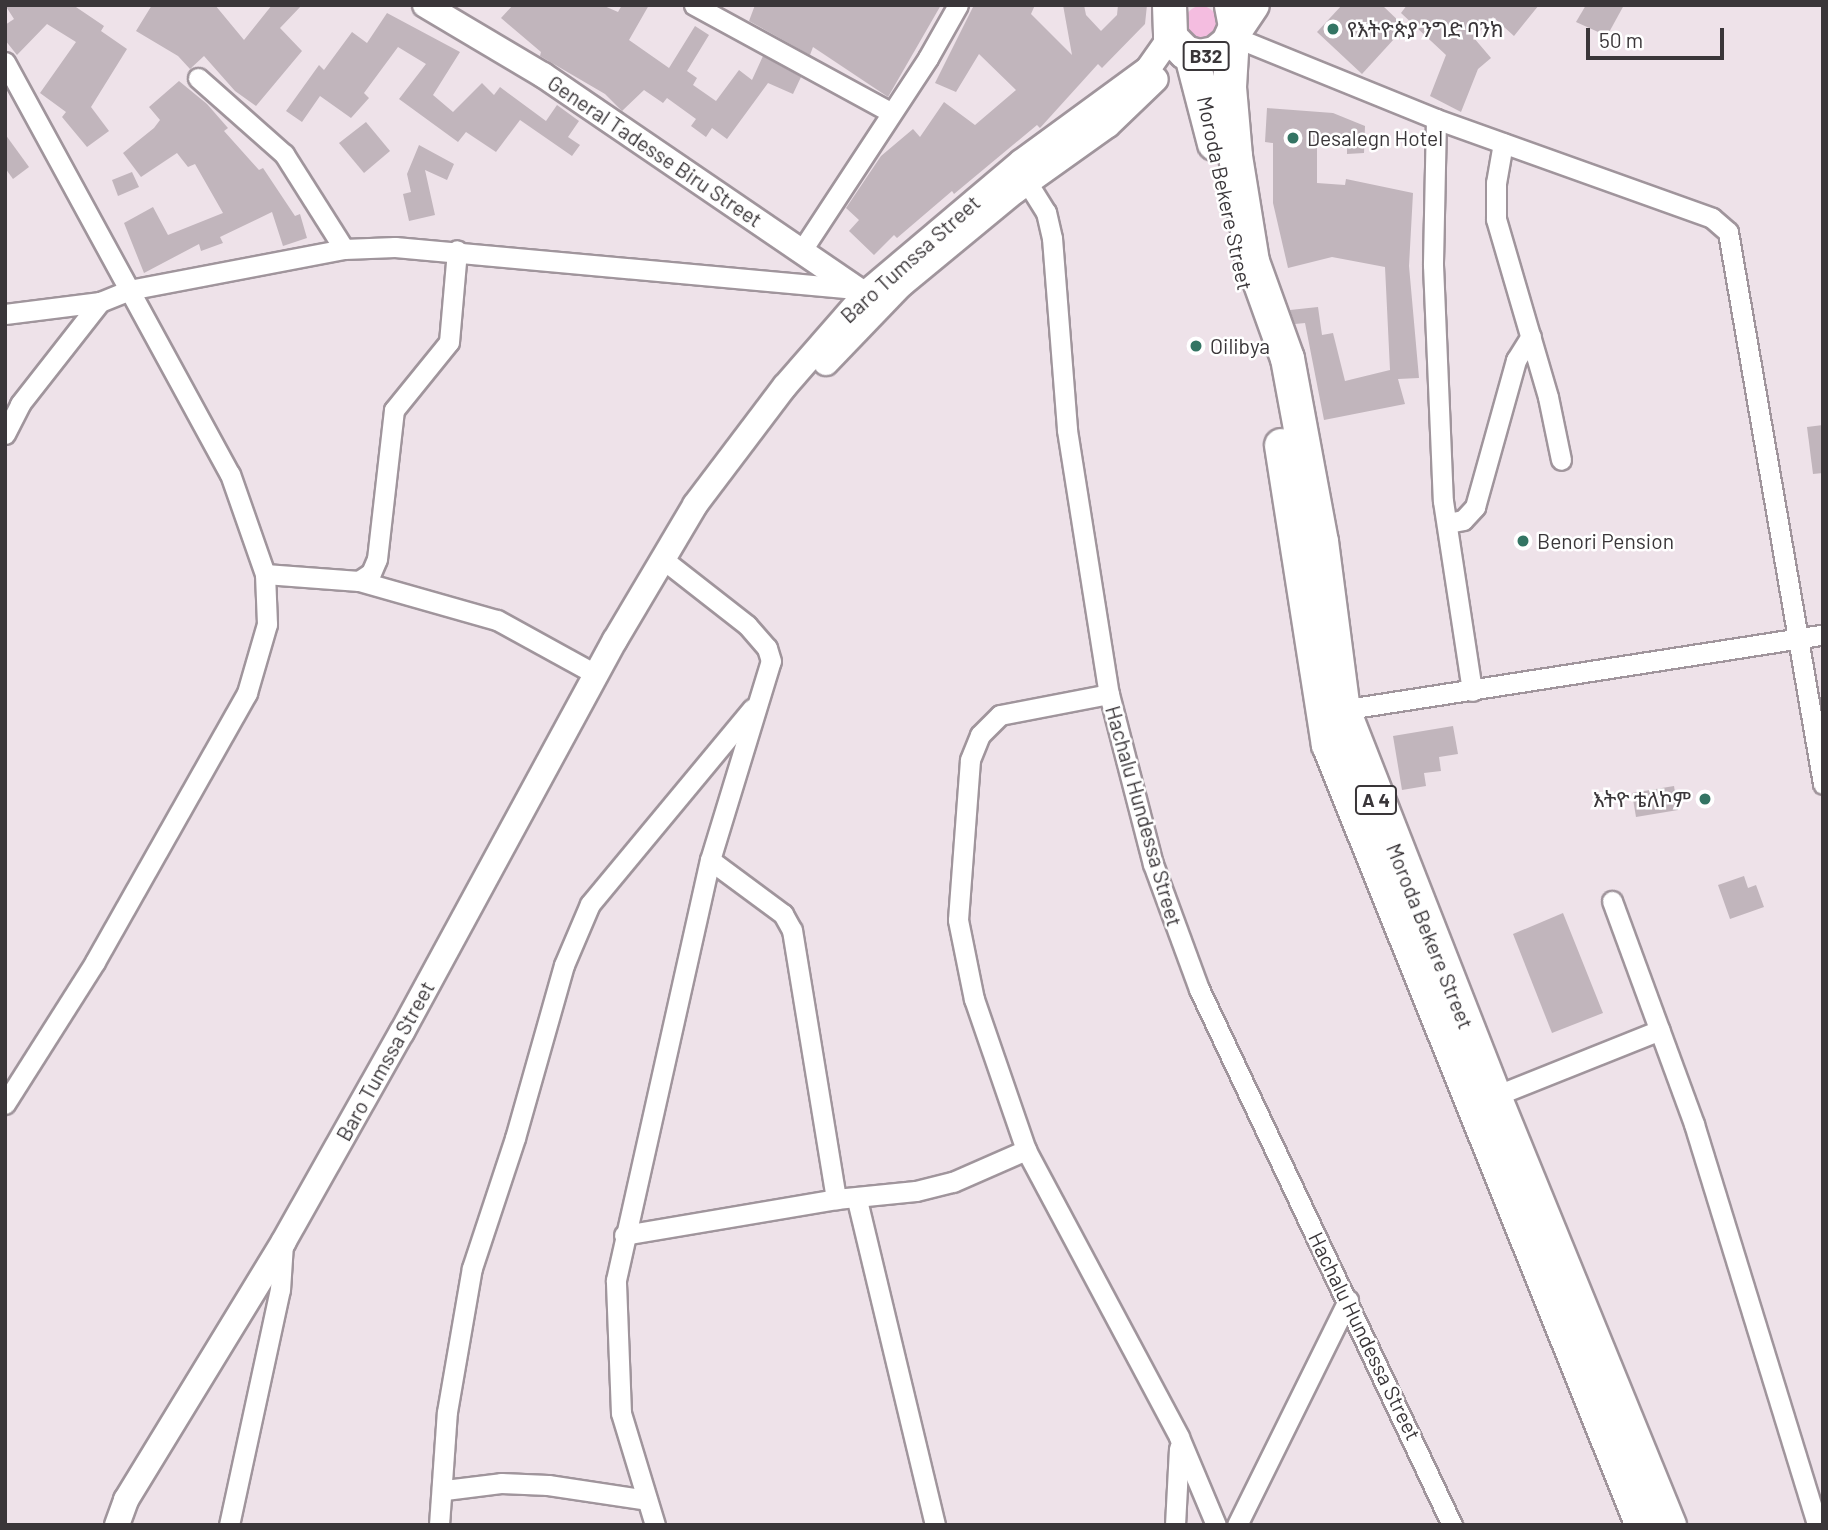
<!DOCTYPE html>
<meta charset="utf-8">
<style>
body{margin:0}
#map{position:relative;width:1828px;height:1530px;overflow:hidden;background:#eee2e9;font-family:Barlow,"Noto Sans Ethiopic",sans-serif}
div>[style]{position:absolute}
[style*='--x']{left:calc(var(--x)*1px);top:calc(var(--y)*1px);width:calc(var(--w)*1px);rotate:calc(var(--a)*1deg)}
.green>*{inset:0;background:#f4bde0}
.round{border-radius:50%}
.building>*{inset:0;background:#c1b5bc}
.roads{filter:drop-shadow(2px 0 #a0959c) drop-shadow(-2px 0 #a0959c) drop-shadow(0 2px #a0959c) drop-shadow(0 -2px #a0959c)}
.minor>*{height:19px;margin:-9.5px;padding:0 9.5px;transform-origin:9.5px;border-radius:9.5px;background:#fff}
.tertiary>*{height:24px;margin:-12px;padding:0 12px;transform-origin:12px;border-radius:12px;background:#fff}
.primary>*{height:32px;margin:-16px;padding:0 16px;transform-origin:16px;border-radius:16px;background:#fff}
.trunk>*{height:33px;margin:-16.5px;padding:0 16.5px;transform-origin:16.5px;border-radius:16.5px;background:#fff}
.dots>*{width:19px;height:19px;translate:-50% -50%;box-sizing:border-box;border:4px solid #fff;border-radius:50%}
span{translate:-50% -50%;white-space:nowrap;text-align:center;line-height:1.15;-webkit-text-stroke:5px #fff;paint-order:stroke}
.shield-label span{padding:2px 5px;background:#fff;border:2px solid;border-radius:5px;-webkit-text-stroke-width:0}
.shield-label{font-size:19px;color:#3a3639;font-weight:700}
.poi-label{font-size:21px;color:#3a3639}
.left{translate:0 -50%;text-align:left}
.right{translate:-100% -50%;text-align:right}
.street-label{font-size:21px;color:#3a3639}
.frame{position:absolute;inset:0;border:7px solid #3a3639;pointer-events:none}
.scale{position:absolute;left:1586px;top:28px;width:138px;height:32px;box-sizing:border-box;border:4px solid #3a3639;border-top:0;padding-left:9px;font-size:21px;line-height:24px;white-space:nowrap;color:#3a3639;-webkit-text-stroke:5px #fff;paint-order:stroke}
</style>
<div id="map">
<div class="green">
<div class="round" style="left:1185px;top:6px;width:32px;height:32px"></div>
</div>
<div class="building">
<div style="clip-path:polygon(5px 5px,73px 5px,104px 26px,101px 31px,127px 49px,91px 107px,109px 131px,87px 147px,62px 117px,66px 112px,40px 93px,76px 42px,47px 24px,17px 55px,5px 40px,5px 25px,14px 19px)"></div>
<div style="clip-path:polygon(152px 5px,215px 5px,244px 40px,272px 5px,302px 5px,280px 28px,302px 51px,256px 106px,235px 91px,204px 56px,190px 69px,178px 56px,136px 31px)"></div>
<div style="clip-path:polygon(513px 5px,602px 5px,618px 12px,622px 5px,649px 5px,629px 40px,669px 68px,695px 26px,709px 35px,687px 71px,697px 78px,693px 85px,716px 101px,739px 70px,752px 80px,763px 56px,801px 77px,793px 94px,768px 83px,727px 139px,712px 128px,706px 137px,691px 126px,696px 119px,667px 98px,663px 103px,644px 90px,622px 111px,605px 94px,540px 56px,541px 52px,501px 18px)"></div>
<div style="clip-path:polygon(755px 5px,941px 5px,888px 97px,813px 47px,810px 55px,749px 21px)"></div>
<div style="clip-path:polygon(974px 5px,1035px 5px,1031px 14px,1072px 55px,1063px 5px,1084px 5px,1086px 15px,1101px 31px,1117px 15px,1118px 5px,1147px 5px,1145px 24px,1102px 68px,1098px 64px,1040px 128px,1037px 125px,954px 194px,952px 191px,897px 238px,894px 235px,874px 255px,849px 231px,859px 220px,846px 208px,881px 156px,913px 129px,920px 137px,944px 102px,975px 125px,1016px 90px,979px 54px,956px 92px,935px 83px)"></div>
<div style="clip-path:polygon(1342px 5px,1382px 5px,1405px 27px,1362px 74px,1317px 32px)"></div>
<div style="clip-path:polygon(1407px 5px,1539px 5px,1514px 36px,1493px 17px,1474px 38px,1491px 58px,1478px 69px,1461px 112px,1430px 96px,1446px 55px,1401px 13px)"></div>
<div style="clip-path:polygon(1586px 5px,1624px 5px,1607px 36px,1576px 22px)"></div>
<div style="clip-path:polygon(387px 13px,460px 52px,433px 95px,453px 112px,482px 83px,494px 95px,500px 87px,546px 121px,557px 105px,579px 121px,568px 137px,580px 145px,572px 156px,520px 120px,496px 152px,466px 132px,458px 142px,399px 99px,426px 64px,398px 47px,364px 93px,369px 98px,351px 118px,320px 96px,302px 122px,286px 111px,319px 65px,324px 70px,352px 32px,367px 43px)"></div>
<div style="clip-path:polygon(179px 81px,207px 104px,228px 128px,224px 131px,259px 170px,263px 168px,295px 216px,300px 214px,307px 238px,283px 246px,272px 212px,220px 237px,223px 243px,201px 251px,199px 244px,144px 273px,124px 223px,153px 207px,168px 235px,223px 213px,195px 164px,188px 167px,177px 153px,141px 177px,123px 153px,154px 128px,160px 120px,149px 107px)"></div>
<div style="clip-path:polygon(1267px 108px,1333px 113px,1365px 126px,1364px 153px,1347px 154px,1347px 148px,1317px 144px,1317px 183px,1345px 185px,1346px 179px,1413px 193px,1409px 266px,1419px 378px,1398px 379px,1405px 404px,1324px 420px,1305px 323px,1295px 324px,1290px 310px,1318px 307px,1322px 335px,1333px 333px,1345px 381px,1390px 370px,1385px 267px,1332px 257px,1288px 268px,1273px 203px,1273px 143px,1265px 142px)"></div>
<div style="clip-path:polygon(366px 122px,390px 151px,364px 173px,339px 143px)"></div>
<div style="clip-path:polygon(5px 134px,29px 167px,13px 179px,5px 168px)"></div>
<div style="clip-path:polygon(419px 145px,454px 164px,447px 180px,425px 170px,435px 215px,409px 221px,403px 194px,411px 192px,407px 174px)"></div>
<div style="clip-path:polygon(132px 172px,139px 187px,118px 196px,112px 180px)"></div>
<div style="clip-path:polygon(1823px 425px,1823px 473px,1813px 474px,1807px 427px)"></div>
<div style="clip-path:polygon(1453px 726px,1458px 754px,1439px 757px,1441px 771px,1424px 773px,1426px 786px,1402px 790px,1393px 736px)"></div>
<div style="clip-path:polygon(1674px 786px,1678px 810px,1636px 817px,1632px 793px)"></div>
<div style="clip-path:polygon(1744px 876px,1748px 888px,1756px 885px,1764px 907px,1730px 919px,1718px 885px)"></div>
<div style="clip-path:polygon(1563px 913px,1603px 1013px,1552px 1033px,1513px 934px)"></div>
</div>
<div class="roads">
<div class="minor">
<div style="--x:694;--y:5;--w:223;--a:28.6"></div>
<div style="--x:1232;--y:36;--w:220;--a:22.1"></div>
<div style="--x:1436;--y:119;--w:293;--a:19.7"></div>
<div style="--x:1712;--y:218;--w:21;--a:41"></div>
<div style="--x:1728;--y:232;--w:560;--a:80.23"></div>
<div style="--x:5;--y:62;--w:469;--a:61.4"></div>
<div style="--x:230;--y:474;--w:106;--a:70.7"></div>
<div style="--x:265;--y:574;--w:50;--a:87.7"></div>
<div style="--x:267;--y:624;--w:72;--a:106.2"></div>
<div style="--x:247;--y:693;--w:309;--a:119.5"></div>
<div style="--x:95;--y:962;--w:168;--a:122.4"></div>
<div style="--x:198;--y:78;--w:115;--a:41.5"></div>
<div style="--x:284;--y:154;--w:112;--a:57.7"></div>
<div style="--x:1436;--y:119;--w:146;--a:91.2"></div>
<div style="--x:1433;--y:265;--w:236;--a:87.6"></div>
<div style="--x:1443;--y:501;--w:192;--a:81.3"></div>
<div style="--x:1503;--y:143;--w:41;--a:99.9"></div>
<div style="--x:1496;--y:183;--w:36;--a:90"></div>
<div style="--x:1496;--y:219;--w:185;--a:73.7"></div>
<div style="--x:1548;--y:397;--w:64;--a:78.3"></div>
<div style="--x:1027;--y:182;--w:36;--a:58"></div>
<div style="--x:1046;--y:212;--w:27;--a:77"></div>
<div style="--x:1052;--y:238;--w:193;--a:85.5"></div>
<div style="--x:1067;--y:430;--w:267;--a:81"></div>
<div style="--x:1109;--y:694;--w:176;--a:75.5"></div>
<div style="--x:1153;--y:864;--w:133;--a:69.8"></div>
<div style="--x:1199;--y:989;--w:593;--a:64.73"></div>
<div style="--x:802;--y:250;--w:230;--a:-56.7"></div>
<div style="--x:928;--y:58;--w:61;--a:-60.5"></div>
<div style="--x:5;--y:314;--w:96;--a:-7.2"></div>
<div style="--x:100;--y:302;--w:31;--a:-22"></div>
<div style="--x:129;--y:290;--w:219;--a:-10.8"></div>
<div style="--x:344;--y:249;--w:51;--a:-2.2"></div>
<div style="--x:395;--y:247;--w:463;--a:5.2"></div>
<div style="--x:5;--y:434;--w:34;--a:-63"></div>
<div style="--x:20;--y:404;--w:130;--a:-51.9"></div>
<div style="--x:1448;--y:523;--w:15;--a:-11"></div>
<div style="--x:1463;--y:520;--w:18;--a:-47"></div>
<div style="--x:1475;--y:507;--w:153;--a:-74.4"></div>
<div style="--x:1516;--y:360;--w:28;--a:-58"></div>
<div style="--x:265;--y:574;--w:94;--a:4.3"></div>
<div style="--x:359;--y:581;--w:14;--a:-34"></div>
<div style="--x:371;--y:573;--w:15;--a:-67"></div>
<div style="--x:377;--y:559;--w:150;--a:-83.5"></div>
<div style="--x:394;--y:410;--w:87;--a:-51"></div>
<div style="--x:449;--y:342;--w:92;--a:-85"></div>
<div style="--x:359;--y:581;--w:143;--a:15.8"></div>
<div style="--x:497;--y:620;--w:114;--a:28.8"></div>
<div style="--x:1109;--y:694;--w:111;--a:169.1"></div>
<div style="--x:1000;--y:715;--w:28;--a:135"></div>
<div style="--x:980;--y:735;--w:27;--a:112"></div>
<div style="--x:970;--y:760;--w:160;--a:94.3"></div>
<div style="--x:958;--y:920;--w:81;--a:78.6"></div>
<div style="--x:974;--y:999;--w:160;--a:71"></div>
<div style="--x:1026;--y:1150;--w:325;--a:61.9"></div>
<div style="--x:1179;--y:1437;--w:95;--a:67.2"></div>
<div style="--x:1335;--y:711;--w:494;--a:-8.9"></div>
<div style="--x:710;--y:860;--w:91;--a:36.5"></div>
<div style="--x:783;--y:914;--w:18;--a:61"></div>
<div style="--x:792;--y:930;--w:273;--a:80.7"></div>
<div style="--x:1612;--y:901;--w:238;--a:69.8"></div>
<div style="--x:1694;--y:1124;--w:419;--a:72.9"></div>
<div style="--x:1485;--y:1100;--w:188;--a:-21.8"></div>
<div style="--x:857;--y:1200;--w:334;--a:76.5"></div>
<div style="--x:624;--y:1235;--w:215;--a:-9.6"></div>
<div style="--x:836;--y:1199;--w:80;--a:-5.7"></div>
<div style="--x:916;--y:1191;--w:38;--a:-14"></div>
<div style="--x:953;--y:1182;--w:80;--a:-23.7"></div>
<div style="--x:445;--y:1490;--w:56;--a:-7.1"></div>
<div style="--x:501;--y:1483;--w:47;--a:2.4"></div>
<div style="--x:548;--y:1485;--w:100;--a:8.6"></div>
<div style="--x:229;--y:1525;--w:240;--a:-77.8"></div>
<div style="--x:280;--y:1290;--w:46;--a:-86.3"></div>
<div style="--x:439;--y:1525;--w:113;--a:-86"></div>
<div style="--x:447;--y:1412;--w:146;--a:-80.2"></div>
<div style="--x:472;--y:1268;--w:137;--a:-71.7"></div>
<div style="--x:515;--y:1138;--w:180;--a:-74.2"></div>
<div style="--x:564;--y:965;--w:66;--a:-66.9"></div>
<div style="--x:590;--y:904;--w:254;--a:-50.3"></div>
<div style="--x:655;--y:1525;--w:117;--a:-106.9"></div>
<div style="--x:621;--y:1413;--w:133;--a:-92.2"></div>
<div style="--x:616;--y:1280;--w:430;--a:-77.4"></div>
<div style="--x:710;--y:860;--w:208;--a:-73"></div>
<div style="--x:771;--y:661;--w:14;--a:-107"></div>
<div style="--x:767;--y:648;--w:30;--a:-131"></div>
<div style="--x:747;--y:625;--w:99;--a:-142"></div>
<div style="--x:1175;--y:1525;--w:77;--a:-87"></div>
<div style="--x:1237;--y:1525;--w:251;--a:-63.7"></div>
</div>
<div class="tertiary">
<div style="--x:425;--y:5;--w:137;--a:30.7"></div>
<div style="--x:543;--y:75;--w:404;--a:34.3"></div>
<div style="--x:826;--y:363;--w:108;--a:-46.1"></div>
<div style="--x:901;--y:285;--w:146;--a:-39.5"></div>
<div style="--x:1014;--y:192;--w:115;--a:-35.5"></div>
<div style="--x:1108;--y:125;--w:66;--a:-43.8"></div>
<div style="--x:117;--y:1525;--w:27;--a:-70"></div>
<div style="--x:126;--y:1500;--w:303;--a:-58.6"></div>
<div style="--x:284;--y:1241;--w:240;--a:-60.6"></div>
<div style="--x:402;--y:1032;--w:446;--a:-61.5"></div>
<div style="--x:615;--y:640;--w:157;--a:-59.3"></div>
<div style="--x:695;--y:505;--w:149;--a:-52.9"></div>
<div style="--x:785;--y:386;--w:123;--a:-48.9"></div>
<div style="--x:866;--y:293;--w:203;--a:-40.2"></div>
<div style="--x:1021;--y:162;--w:157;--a:-36.2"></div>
<div style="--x:1148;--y:69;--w:39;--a:-55"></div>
</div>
<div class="primary">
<div style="--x:1232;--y:36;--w:37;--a:-56"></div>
</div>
<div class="trunk">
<div style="--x:1169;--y:5;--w:32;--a:88"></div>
<div style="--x:1170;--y:37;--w:21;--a:45"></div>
<div style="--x:1185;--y:52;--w:15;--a:16"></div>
<div style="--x:1199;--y:56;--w:16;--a:-11"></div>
<div style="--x:1215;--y:53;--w:17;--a:-40"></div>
<div style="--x:1228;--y:42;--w:17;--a:-66"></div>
<div style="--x:1235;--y:26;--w:21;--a:-101"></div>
<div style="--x:1232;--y:36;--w:51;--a:93.4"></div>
<div style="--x:1229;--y:87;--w:69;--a:85"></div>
<div style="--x:1235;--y:156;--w:106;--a:80.8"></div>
<div style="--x:1252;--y:261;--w:103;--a:70.2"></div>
<div style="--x:1287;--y:358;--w:186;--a:79.5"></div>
<div style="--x:1321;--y:541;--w:170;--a:82.6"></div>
<div style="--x:1343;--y:710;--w:414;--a:68.6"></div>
<div style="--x:1494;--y:1096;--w:463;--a:67.8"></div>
<div style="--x:1191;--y:55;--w:91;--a:75.4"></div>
<div style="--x:1281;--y:445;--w:303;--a:81.1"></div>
<div style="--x:1328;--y:744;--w:842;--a:68.1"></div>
</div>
</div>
<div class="dots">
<div style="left:1333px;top:29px;background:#337463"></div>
<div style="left:1293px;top:138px;background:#337463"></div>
<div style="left:1196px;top:346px;background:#337463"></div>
<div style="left:1523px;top:541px;background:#337463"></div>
<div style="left:1705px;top:799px;background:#337463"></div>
</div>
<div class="shield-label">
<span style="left:1206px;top:56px">B32</span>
<span style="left:1376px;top:800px">A 4</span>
</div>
<div class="poi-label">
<span class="left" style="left:1347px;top:29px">የእትዮጵያ ንግድ ባንክ</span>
<span class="left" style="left:1307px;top:138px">Desalegn Hotel</span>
<span class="left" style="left:1210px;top:346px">Oilibya</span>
<span class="left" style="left:1537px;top:541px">Benori Pension</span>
<span class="right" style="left:1691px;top:799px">እትዮ ቴለኮም</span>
</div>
<div class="street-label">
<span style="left:655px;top:151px;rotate:34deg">General Tadesse Biru Street</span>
<span style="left:1225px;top:193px;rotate:78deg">Moroda Bekere Street</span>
<span style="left:910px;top:259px;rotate:-42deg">Baro Tumssa Street</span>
<span style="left:1144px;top:816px;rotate:74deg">Hachalu Hundessa Street</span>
<span style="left:1430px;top:936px;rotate:68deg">Moroda Bekere Street</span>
<span style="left:385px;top:1061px;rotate:-61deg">Baro Tumssa Street</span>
<span style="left:1365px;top:1336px;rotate:64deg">Hachalu Hundessa Street</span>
</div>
<div class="frame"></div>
<div class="scale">50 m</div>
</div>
